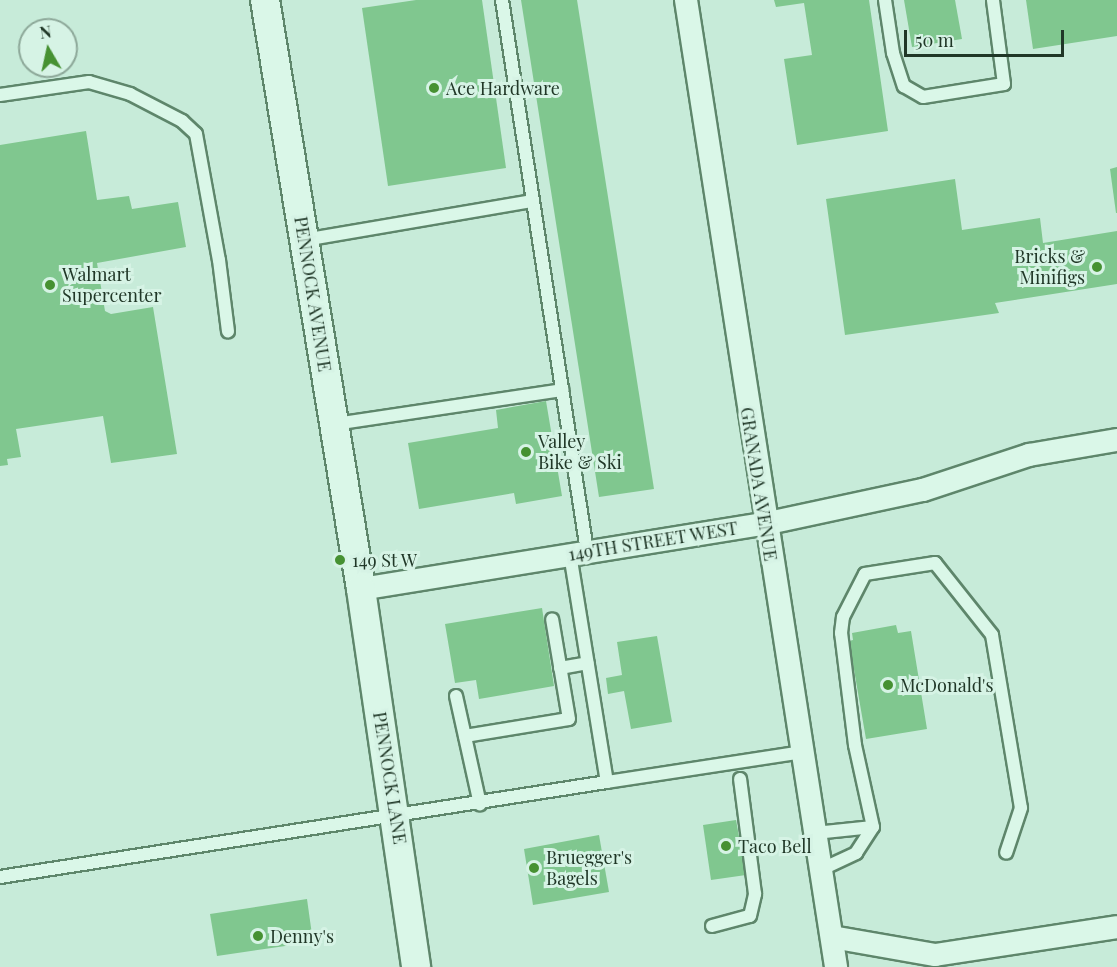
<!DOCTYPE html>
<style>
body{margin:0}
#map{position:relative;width:1117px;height:967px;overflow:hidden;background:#c7ebd9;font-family:"Playfair Display",serif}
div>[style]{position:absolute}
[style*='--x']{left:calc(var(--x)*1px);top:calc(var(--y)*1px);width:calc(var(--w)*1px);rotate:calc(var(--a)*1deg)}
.building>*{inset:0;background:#80c78f}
.roads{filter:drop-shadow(2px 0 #5e866b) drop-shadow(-2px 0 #5e866b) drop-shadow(0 2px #5e866b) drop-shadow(0 -2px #5e866b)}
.service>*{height:12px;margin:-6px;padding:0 6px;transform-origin:6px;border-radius:6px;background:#daf7e8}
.minor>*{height:22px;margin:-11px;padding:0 11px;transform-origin:11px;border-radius:11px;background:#daf7e8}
.tertiary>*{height:28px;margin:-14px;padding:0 14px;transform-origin:14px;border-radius:14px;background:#daf7e8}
.dots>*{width:16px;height:16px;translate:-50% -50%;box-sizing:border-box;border:3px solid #d6f3e5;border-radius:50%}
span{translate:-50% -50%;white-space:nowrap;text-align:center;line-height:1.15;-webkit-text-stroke:6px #d6f3e5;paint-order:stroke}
.poi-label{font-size:18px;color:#203727}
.left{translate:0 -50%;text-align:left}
.right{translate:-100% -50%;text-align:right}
.street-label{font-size:18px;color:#203727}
.north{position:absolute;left:18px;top:18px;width:60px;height:60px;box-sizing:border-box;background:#d6f3e5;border:2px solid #8da899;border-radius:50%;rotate:351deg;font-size:16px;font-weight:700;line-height:24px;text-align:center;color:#203727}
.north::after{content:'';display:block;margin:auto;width:21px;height:27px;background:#469132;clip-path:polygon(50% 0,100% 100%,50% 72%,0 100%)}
.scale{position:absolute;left:904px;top:30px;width:160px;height:27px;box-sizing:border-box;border:3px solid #203727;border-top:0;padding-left:8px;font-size:18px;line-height:21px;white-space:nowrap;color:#203727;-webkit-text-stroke:4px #d6f3e5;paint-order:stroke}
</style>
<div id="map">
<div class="building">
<div style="clip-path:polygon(416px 0,482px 0,506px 168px,388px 186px,362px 8px)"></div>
<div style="clip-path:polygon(521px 0,577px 0,654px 489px,599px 497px)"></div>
<div style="clip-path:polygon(774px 0,869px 0,888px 131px,797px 145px,784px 59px,812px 55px,804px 3px,776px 7px)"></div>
<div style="clip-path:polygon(904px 0,955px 0,962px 39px,912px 47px)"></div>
<div style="clip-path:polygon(1026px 0,1117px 0,1117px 36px,1033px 49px)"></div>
<div style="clip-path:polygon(86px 131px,97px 200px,129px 196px,132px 209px,178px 202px,186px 247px,97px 263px,105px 311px,111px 314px,153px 307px,177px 454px,111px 463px,103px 416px,16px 429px,21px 457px,7px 459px,8px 465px,0 466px,0 145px)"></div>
<div style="clip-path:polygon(1117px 167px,1117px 213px,1116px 213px,1110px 169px)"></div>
<div style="clip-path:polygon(955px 179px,962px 230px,1040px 218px,1043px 243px,1117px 231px,1117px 284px,995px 303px,999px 313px,845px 335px,826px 199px)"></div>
<div style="clip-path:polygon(546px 401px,562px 496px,516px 504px,514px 493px,419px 509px,408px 443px,498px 428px,496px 410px)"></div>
<div style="clip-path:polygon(542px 608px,554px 686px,479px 699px,476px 680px,455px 683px,445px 624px)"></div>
<div style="clip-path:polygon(896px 625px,898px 633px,911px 631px,927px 729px,866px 739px,849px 641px,853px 640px,852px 633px)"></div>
<div style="clip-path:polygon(657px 636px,672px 722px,631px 729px,624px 691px,608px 694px,606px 678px,622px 675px,617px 642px)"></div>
<div style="clip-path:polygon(736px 820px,746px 875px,711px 880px,703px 825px)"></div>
<div style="clip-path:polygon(599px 835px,609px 892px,533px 905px,524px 849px)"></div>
<div style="clip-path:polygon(307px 899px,313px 942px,217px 956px,210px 914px)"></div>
</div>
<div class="roads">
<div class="service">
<div style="--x:502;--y:0;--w:558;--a:81.23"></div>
<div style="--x:885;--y:0;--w:54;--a:81.4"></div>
<div style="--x:893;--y:53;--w:35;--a:72"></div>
<div style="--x:904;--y:86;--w:22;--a:30"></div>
<div style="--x:923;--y:97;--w:82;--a:-9.1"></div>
<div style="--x:1004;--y:84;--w:85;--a:-97.5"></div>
<div style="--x:0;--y:95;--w:90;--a:-8.3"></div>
<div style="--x:89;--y:82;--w:43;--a:16.3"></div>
<div style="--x:130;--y:94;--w:59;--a:27.4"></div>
<div style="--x:182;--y:121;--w:19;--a:43"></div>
<div style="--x:196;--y:134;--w:128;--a:79.7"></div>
<div style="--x:219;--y:260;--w:72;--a:82.8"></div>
<div style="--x:304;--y:240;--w:232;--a:-9.7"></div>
<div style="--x:335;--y:424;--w:230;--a:-8.5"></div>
<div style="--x:570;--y:554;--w:231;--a:80.8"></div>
<div style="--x:607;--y:782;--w:197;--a:-8.7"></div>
<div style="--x:560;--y:668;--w:28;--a:-10"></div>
<div style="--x:456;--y:696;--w:111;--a:77.5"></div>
<div style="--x:465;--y:736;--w:105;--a:-9.3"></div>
<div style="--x:569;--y:719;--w:101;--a:-99.6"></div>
<div style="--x:815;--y:833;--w:58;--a:-5.9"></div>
<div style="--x:820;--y:870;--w:40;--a:-25"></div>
<div style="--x:856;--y:853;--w:31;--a:-57"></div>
<div style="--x:873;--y:827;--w:84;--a:-102.4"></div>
<div style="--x:855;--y:745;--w:113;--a:-97.1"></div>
<div style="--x:841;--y:633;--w:16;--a:-83"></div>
<div style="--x:843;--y:617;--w:48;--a:-62.9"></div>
<div style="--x:865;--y:574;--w:71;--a:-8.9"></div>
<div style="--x:935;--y:563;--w:92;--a:51.6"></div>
<div style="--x:992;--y:635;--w:175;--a:80.5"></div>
<div style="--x:1021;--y:808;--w:47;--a:108.4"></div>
<div style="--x:0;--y:877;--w:614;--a:-8.9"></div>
<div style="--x:712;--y:926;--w:39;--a:-15"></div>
<div style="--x:750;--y:916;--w:23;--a:-77"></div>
<div style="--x:755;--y:894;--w:116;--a:-97.4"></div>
</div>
<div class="minor">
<div style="--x:686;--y:0;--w:979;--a:81.18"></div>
<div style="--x:361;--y:589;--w:408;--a:-9.2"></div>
<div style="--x:764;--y:524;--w:163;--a:-12.1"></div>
<div style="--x:923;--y:490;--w:112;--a:-18.3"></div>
<div style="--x:1029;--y:455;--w:89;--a:-9.7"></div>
<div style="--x:832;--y:937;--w:105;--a:9.9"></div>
<div style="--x:935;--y:955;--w:184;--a:-8.7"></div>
</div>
<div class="tertiary">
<div style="--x:265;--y:0;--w:597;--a:80.74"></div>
<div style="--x:361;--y:589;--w:382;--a:81.7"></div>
</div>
</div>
<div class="dots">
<div style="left:434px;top:88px;background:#469132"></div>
<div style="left:1097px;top:267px;background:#469132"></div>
<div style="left:50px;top:285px;background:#469132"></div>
<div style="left:526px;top:452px;background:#469132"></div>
<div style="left:340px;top:560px;background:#469132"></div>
<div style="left:888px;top:685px;background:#469132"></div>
<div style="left:726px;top:846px;background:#469132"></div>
<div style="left:534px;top:868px;background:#469132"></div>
<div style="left:258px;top:936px;background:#469132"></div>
</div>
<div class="poi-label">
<span class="left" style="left:446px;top:88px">Ace Hardware</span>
<span class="right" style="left:1085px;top:267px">Bricks &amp;<br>Minifigs</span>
<span class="left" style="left:62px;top:285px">Walmart<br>Supercenter</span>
<span class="left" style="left:538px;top:452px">Valley<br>Bike &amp; Ski</span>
<span class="left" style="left:352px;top:560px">149 St W</span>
<span class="left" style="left:900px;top:685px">McDonald's</span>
<span class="left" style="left:738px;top:846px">Taco Bell</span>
<span class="left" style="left:546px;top:868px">Bruegger's<br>Bagels</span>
<span class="left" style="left:270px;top:936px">Denny's</span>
</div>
<div class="street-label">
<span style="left:313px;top:294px;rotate:81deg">PENNOCK AVENUE</span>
<span style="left:759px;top:484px;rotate:81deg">GRANADA AVENUE</span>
<span style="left:653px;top:541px;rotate:-9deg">149TH STREET WEST</span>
<span style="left:390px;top:778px;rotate:81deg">PENNOCK LANE</span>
</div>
<div class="north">N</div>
<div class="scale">50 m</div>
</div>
